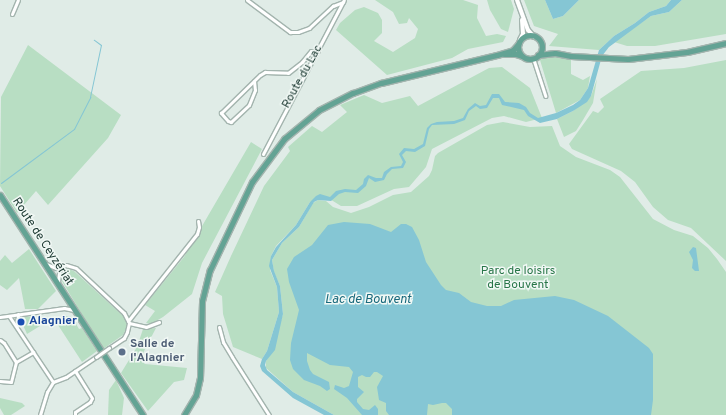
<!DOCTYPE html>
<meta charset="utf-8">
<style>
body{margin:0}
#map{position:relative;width:726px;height:415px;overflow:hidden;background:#e0ece7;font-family:Overpass,sans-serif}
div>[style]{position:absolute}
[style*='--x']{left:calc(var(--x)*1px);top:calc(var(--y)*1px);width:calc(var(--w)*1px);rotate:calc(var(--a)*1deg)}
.green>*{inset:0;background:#b8dec3}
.water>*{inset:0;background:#85c6d4}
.stream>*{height:1px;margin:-0.5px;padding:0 0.5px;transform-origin:0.5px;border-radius:0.5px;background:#85c6d4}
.roads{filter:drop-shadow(1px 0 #a3b4ae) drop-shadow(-1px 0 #a3b4ae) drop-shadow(0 1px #a3b4ae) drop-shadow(0 -1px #a3b4ae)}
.minor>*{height:3px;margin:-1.5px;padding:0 1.5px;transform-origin:1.5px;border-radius:1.5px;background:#fff}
.tertiary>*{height:4px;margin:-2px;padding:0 2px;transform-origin:2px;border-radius:2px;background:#fff}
.primary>*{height:5px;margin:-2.5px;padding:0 2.5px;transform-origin:2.5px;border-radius:2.5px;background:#63a394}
.primary>.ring{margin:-2.5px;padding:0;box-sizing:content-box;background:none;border:5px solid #63a394;border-radius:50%}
.bridges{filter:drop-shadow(1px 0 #a3b4ae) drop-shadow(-1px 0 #a3b4ae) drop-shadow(0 1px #a3b4ae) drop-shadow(0 -1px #a3b4ae)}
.minor-bridge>*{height:3px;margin:-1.5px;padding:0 1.5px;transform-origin:1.5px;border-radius:1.5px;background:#fff}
.dots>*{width:11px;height:11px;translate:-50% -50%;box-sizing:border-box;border:2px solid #f1f8f5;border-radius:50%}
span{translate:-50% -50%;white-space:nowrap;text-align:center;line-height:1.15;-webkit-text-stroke:3px #f1f8f5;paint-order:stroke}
.street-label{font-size:12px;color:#203d36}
.park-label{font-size:12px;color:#287648}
.transit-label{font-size:12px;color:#164399;font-weight:700}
.left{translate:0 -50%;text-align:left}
.service-label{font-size:12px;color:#4e5e75;font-weight:700}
.water-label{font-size:13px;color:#18697c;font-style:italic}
</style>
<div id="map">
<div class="green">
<div style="clip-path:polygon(375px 0,463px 0,478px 5px,477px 18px,486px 36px,497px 34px,506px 36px,503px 42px,468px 49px,452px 58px,387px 75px,336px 30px,340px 23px,355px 10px,364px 7px,378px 13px,382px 20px,382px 33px,374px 41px,393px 52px,415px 38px,418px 29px,409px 18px,407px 23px,399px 24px,393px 12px)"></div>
<div style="clip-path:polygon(487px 0,511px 0,514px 9px,508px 32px,501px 29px,490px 10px)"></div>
<div style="clip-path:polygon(524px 0,545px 0,553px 19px,563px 16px,579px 0,671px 0,666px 6px,649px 12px,635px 23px,614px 36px,599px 50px,549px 46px,558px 34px,534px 26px)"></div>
<div style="clip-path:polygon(682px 0,726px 0,726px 34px,655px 46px,627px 46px,614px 42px,651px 16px,669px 12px)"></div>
<div style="clip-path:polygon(28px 45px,121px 115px,108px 138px,48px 205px,36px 191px,17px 213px,0 186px,1px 97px)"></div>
<div style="clip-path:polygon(547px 56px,571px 59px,571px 74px,583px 80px,590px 76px,588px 88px,580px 100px,556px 113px,540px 60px)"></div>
<div style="clip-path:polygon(726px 60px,726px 261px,691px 228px,668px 220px,653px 207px,635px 182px,621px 171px,572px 149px,569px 144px,593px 111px,598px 113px,604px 107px,600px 99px,641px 71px,684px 68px)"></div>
<div style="clip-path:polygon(502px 67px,530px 88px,542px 118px,526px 122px,504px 116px,492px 118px,432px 149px,426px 167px,409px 187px,394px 189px,357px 206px,341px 206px,325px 196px,310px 202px,296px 225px,276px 246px,271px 256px,270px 270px,277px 287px,279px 312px,267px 351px,262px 359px,233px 347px,223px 314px,222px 296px,215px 292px,231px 256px,264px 186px,290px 151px,288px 147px,312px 126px,322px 132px,347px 112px,340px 105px,364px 95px,382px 103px,410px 96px,418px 106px,489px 68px)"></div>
<div style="clip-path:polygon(597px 79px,593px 103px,583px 120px,576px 131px,564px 137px,557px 119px,573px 111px,591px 96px)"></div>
<div style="clip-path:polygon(503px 122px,530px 127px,552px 126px,560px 146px,576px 157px,610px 170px,620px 177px,653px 219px,674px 230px,693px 236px,708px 248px,717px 259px,726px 272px,726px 415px,334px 415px,293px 392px,266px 368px,266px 361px,271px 353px,283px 314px,280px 286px,274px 272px,272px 260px,282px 243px,299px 227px,313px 203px,318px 200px,326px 201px,333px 207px,351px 213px,369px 207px,393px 195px,411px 192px,429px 176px,432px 170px,435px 156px,438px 153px,487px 125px)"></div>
<div style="clip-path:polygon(251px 142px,262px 149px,202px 263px,192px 294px,163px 317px,151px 324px,146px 323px,155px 311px,145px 305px,184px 257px)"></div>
<div style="clip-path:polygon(29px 249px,56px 291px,38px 309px,25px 309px,19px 278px,7px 290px,0 285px,0 261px,5px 255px,12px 263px)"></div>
<div style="clip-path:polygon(69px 269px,74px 271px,123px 316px,126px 321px,127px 327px,123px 335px,103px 349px,60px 278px,62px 272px)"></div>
<div style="clip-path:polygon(34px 316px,40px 326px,27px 334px,23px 325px,23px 319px,25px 317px)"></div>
<div style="clip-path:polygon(65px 316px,72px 317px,79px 329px,82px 328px,97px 351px,82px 362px,58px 325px,59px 320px)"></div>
<div style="clip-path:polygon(156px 328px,140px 359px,145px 364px,187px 368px,184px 380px,174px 382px,148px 411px,121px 373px,137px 347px,143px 329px)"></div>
<div style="clip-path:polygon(116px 380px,124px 398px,122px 415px,108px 415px,109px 390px)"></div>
<div style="clip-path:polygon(0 398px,22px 403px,25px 406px,11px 415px,4px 415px,0 408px)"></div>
</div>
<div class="water">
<div style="clip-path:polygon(545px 0,579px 0,563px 16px,553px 19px)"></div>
<div style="clip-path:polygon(671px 0,682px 0,669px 12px,651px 16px,609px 47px,602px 56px,591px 96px,587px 102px,573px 111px,557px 119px,540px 123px,528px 116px,524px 110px,502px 105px,499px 98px,493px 98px,487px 108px,480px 109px,476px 106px,469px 111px,465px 120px,454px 124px,432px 125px,429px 129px,425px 146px,415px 152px,406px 151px,402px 155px,406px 162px,403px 168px,392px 169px,387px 174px,384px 180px,375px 182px,369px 178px,366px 186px,358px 193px,345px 192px,339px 194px,331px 201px,318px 200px,314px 202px,299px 227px,282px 243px,272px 260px,274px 271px,280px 286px,283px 314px,275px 350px,266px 361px,265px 365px,267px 370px,293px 392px,334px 415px,324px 415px,293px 398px,262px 371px,260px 366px,262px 359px,267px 351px,279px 312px,277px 287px,269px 266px,271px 256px,276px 247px,296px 225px,310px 202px,316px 196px,320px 194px,330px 197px,336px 191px,345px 189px,356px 190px,363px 184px,364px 179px,368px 175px,376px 178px,382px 178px,384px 172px,391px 167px,401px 166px,403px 162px,399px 154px,404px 148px,414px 149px,423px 144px,427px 128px,431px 124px,437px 122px,454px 121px,463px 118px,468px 109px,475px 103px,480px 106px,486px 105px,492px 94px,499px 94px,505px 102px,519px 103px,526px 107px,530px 113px,538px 118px,556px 113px,573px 105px,580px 100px,588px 88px,599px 50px,614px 36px,635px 23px,649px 12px,666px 6px)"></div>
<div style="clip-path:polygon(344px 222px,370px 224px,391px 232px,401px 224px,406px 224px,412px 227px,419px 240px,426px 262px,441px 285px,446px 290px,459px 293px,471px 302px,487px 306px,501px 306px,514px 300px,555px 296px,574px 300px,608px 316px,649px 348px,653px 354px,653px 400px,651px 415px,452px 415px,452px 409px,446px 403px,442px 403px,433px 405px,428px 404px,427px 415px,389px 415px,386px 411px,386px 403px,379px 400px,377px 387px,383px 376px,377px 372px,374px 372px,370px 377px,366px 377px,362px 375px,358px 377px,358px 387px,364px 392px,357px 399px,357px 402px,363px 409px,369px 410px,375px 405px,378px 409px,378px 415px,362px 415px,347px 398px,334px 389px,335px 385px,344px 388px,349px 386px,353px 372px,349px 367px,330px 365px,307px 353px,307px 361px,310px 370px,313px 374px,329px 382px,330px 389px,327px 391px,320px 386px,304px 380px,293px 369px,290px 360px,291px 343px,299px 310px,289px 282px,287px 269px,294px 257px,312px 245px,328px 225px)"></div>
<div style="clip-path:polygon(693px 247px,696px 248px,699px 271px,695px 271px,692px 268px,693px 260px,689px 252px)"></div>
</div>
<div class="stream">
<div style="--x:1;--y:183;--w:91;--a:-36.5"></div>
<div style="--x:74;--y:129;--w:36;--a:-63"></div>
<div style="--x:90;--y:97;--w:53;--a:-78.1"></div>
<div style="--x:101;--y:45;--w:9;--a:-144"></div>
</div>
<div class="roads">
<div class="minor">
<div style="--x:247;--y:0;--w:54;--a:36.7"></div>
<div style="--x:290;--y:32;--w:8;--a:0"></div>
<div style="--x:298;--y:32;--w:12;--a:-20"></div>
<div style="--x:309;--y:28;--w:33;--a:-43"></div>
<div style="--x:333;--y:6;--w:11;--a:-22"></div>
<div style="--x:12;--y:14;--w:15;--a:-67"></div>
<div style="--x:533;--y:58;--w:40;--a:72"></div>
<div style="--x:254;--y:81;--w:9;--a:84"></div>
<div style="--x:255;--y:90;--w:16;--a:112"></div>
<div style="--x:249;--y:105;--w:25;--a:137"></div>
<div style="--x:231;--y:122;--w:3;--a:-162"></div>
<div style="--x:228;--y:121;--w:11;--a:-131"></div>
<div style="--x:221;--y:113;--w:54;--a:-44.3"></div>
<div style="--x:260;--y:75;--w:6;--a:-31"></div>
<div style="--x:265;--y:72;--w:23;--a:2"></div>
<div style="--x:288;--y:73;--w:18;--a:-38"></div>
<div style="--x:302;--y:62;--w:14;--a:-51"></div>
<div style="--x:311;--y:51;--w:7;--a:0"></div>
<div style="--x:263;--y:154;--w:174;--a:-62.3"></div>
<div style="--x:46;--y:264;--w:11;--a:22"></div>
<div style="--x:56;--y:268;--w:10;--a:-17"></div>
<div style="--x:66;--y:265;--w:10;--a:17"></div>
<div style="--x:76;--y:268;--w:66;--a:43.2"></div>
<div style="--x:124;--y:313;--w:11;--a:63"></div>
<div style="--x:129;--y:323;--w:9;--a:103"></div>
<div style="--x:127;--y:332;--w:7;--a:117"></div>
<div style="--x:124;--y:338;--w:18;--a:146"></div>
<div style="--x:58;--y:282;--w:10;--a:-84"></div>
<div style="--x:59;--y:272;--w:6;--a:-59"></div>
<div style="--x:9;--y:316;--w:79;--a:56.3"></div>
<div style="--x:53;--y:382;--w:14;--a:-21"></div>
<div style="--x:66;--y:377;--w:36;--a:-34"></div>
<div style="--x:0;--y:317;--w:65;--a:-8"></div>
<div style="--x:64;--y:308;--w:10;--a:11"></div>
<div style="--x:128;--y:321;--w:111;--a:-51.6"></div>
<div style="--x:197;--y:234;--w:7;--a:-74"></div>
<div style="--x:199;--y:227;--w:6;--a:-99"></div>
<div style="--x:129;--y:323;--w:17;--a:13"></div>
<div style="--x:146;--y:327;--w:14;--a:-21"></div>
<div style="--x:17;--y:326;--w:12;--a:-85"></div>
<div style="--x:219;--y:327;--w:16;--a:75"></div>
<div style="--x:223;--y:342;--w:17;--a:59"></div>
<div style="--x:232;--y:357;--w:69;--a:57.5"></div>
<div style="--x:0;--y:340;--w:5;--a:37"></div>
<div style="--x:4;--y:343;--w:22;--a:58"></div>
<div style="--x:0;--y:381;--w:11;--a:5"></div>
<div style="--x:11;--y:382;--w:21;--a:-76"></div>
<div style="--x:16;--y:362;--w:20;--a:-30"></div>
<div style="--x:40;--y:415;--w:24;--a:-73"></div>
<div style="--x:47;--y:392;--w:12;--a:-59"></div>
<div style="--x:75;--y:415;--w:3;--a:-90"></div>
<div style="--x:75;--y:412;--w:18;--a:-34"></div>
<div style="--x:90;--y:402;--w:4;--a:-63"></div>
<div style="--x:92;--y:398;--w:32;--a:-122"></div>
</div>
<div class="tertiary">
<div style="--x:517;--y:0;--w:32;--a:70"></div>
<div style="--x:528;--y:30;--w:9;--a:49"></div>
<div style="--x:520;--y:40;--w:7;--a:-63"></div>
<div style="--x:523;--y:34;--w:14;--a:-94"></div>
</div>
<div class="primary">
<div class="ring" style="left:518px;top:35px;width:19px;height:19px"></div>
<div style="--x:504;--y:54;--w:12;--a:0"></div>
<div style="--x:516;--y:54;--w:6;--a:18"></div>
<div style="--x:538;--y:55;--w:17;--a:-7"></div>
<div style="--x:555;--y:53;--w:16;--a:11"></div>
<div style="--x:571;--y:56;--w:57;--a:3"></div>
<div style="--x:628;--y:59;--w:59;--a:-6.8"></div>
<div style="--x:687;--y:52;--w:40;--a:-13"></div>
<div style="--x:0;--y:195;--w:262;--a:57"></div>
<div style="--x:184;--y:415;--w:23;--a:-59"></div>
<div style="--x:196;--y:395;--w:17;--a:-77"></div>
<div style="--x:200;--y:378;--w:77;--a:-88.5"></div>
<div style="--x:202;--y:301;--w:32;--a:-76"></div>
<div style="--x:210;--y:270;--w:98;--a:-64.5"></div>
<div style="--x:252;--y:182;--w:54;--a:-53.3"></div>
<div style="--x:284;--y:139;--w:45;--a:-39.6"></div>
<div style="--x:319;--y:110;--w:38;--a:-27"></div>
<div style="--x:353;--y:93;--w:30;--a:-20"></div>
<div style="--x:381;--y:83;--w:119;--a:-13.6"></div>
<div style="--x:497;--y:55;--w:17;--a:-17"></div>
<div style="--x:513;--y:50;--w:9;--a:-49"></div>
</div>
</div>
<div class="bridges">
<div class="minor-bridge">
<div style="--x:96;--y:357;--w:16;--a:-35"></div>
</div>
</div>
<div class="dots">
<div style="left:21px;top:322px;background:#1a4fb4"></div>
<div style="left:122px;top:352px;background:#5c6f8a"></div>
</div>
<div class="street-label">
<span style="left:303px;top:77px;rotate:-61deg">Route du Lac</span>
<span style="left:42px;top:242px;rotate:57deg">Route de Ceyzériat</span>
</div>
<div class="park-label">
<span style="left:518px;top:279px">Parc de loisirs<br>de Bouvent</span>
</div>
<div class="transit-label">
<span class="left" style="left:29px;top:322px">Alagnier</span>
</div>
<div class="service-label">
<span class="left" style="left:130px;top:352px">Salle de<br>l'Alagnier</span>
</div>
<div class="water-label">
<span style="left:368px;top:300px">Lac de Bouvent</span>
</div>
</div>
